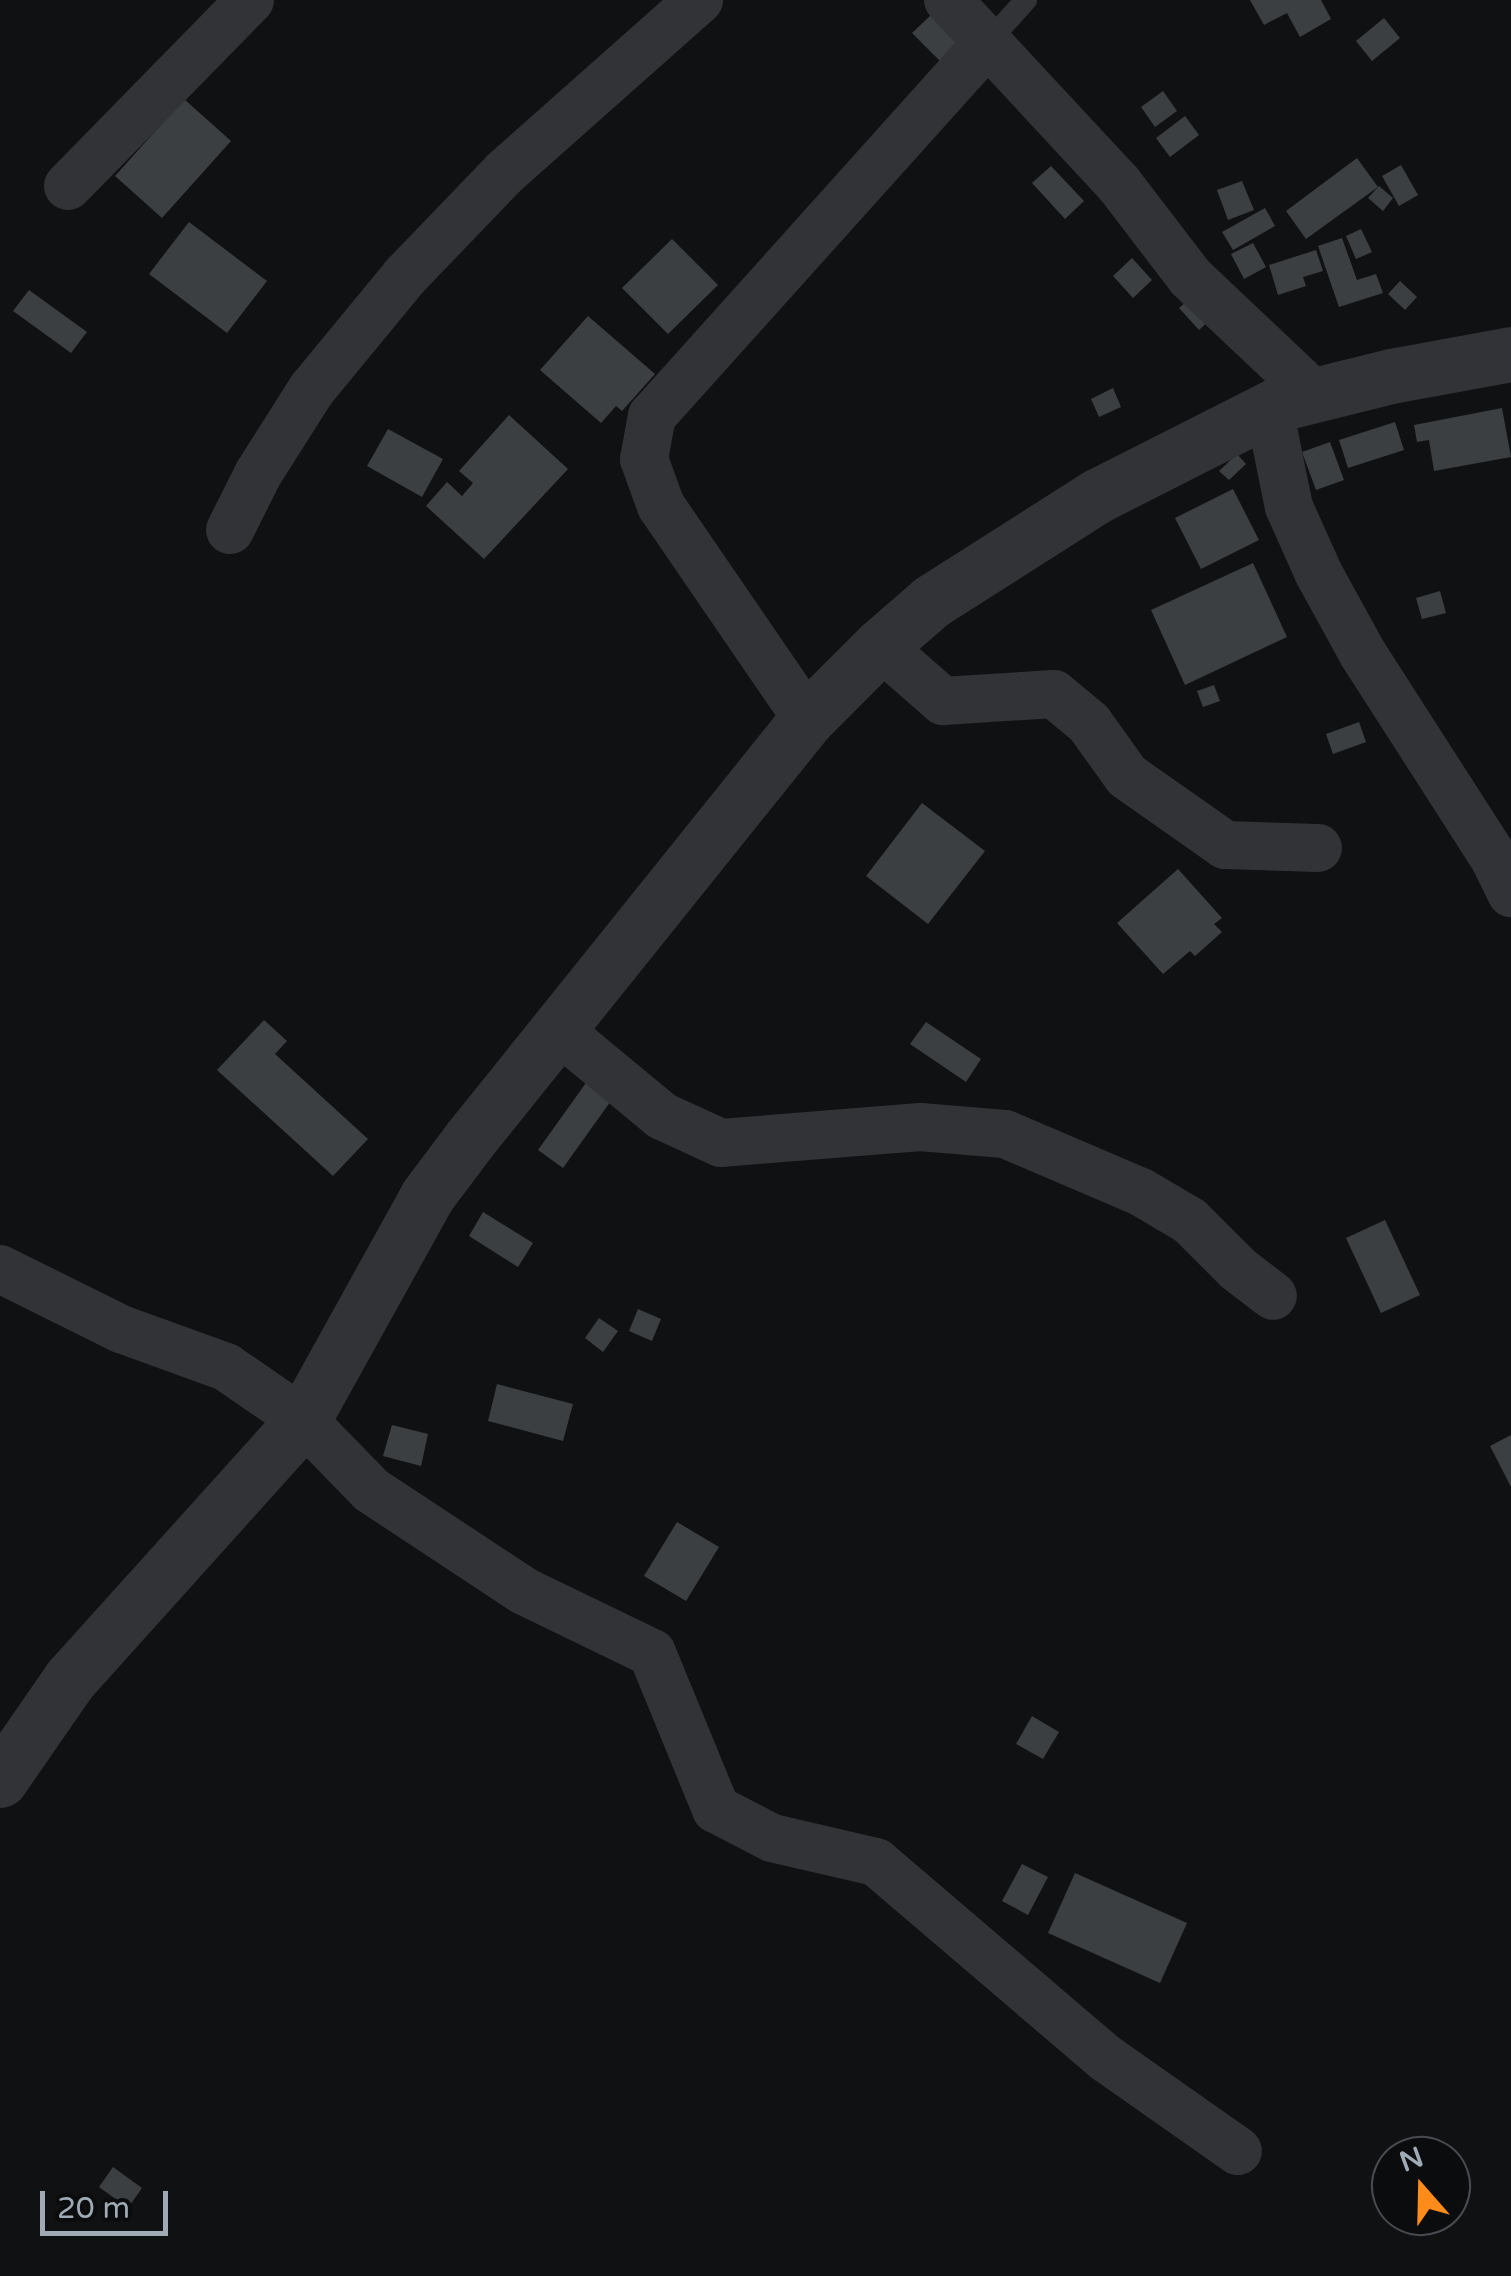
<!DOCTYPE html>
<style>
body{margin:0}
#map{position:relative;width:1511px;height:2276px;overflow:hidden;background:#101112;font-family:"Varela Round",sans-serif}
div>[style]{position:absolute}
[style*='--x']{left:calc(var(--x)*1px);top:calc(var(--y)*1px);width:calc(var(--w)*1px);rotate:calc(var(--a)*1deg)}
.building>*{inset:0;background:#3c3f42}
.service>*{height:22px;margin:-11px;padding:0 11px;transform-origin:11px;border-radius:11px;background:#313337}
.minor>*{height:48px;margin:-24px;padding:0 24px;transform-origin:24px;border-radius:24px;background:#313337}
.tertiary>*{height:55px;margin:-27.5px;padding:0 27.5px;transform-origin:27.5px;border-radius:27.5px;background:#313337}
span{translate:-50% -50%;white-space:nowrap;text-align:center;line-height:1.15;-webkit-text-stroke:8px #0b0c0d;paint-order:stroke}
.north{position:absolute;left:1371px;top:2136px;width:100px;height:100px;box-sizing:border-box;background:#0b0c0d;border:2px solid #474b50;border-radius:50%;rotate:340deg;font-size:28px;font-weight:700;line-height:40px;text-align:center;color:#a0aab4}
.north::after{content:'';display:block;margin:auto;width:35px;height:45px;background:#ff8b1b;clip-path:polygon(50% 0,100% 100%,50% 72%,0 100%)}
.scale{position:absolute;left:40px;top:2191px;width:128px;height:45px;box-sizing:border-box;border:5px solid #a0aab4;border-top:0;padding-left:12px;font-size:30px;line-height:35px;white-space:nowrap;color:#a0aab4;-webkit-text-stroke:8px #0b0c0d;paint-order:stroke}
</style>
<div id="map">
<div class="building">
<div style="clip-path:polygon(1250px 0,1321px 0,1331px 19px,1300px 37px,1287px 13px,1264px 25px)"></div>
<div style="clip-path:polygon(931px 15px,967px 51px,948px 69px,912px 33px)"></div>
<div style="clip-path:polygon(1384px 18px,1400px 38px,1372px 61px,1356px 41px)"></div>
<div style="clip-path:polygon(1163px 91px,1177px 111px,1155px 127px,1141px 107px)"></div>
<div style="clip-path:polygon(184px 99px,231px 141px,162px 218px,115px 176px)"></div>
<div style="clip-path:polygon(1185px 116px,1199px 135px,1170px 157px,1156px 138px)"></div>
<div style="clip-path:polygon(1357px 158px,1378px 187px,1306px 239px,1286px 211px)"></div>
<div style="clip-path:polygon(1401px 165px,1418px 195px,1399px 206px,1382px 176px)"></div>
<div style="clip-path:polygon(1051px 166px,1084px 201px,1065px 219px,1032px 183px)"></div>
<div style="clip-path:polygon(1242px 181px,1254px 210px,1228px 220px,1217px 190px)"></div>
<div style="clip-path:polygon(1379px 186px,1393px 198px,1383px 211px,1368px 198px)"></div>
<div style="clip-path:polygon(1265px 208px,1275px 226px,1233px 250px,1222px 232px)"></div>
<div style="clip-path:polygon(189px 222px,267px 281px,227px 333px,149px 274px)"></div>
<div style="clip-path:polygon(1361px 229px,1372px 252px,1356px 259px,1346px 236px)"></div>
<div style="clip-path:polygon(1342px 238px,1357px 280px,1376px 274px,1383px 293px,1339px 307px,1318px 246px)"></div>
<div style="clip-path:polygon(672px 239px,718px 285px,668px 334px,622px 288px)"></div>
<div style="clip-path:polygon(1253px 243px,1266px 267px,1244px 279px,1231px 254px)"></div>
<div style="clip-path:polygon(1316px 250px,1323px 271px,1303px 277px,1306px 286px,1278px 295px,1269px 265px)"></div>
<div style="clip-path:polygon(1132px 258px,1152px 280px,1133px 298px,1113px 276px)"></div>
<div style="clip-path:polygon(1400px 281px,1417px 297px,1405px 310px,1388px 294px)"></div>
<div style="clip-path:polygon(29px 290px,87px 332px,71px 353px,13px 311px)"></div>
<div style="clip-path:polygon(1193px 296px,1213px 317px,1199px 330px,1179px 308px)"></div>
<div style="clip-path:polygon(588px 316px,655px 374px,622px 411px,616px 406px,601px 423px,540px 370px)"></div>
<div style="clip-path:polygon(1113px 388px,1121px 407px,1099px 417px,1091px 399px)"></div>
<div style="clip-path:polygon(1502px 408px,1511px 457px,1434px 471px,1429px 440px,1417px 442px,1414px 425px)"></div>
<div style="clip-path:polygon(509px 415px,568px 469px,484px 559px,426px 506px,447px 482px,462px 496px,473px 483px,459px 471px)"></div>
<div style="clip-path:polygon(1395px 422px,1404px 450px,1348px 468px,1339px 440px)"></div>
<div style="clip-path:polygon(388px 429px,443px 459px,422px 497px,367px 466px)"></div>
<div style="clip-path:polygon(1330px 442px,1344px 480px,1316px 490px,1302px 452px)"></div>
<div style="clip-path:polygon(1237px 454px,1246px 464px,1229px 480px,1219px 471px)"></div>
<div style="clip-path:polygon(1233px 489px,1259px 540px,1201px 569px,1175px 518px)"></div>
<div style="clip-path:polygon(1253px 563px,1287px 637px,1185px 685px,1151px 610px)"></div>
<div style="clip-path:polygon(1440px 591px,1446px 613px,1422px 619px,1416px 598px)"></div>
<div style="clip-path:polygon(1214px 685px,1220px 701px,1203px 707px,1197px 691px)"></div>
<div style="clip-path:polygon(1359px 722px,1366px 742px,1333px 754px,1326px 734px)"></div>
<div style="clip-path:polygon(922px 803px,985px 851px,928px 924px,866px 876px)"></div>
<div style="clip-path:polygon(1178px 869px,1222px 918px,1214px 924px,1222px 932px,1195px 956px,1190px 951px,1163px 974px,1117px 923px)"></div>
<div style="clip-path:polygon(264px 1020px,287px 1041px,275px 1054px,368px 1139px,333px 1176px,217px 1070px)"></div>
<div style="clip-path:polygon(926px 1022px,981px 1059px,966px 1082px,910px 1044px)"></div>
<div style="clip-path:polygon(593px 1073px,618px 1091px,563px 1168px,538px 1150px)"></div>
<div style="clip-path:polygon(483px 1212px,533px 1243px,518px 1267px,469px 1236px)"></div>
<div style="clip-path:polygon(1385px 1220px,1420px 1295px,1381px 1313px,1346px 1238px)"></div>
<div style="clip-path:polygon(638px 1309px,661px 1319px,652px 1341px,629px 1331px)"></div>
<div style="clip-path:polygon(599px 1318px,618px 1331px,603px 1352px,585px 1338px)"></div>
<div style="clip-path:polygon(497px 1384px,573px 1404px,563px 1441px,488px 1421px)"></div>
<div style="clip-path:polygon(392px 1425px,428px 1434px,421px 1466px,383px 1456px)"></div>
<div style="clip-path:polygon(1511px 1435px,1511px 1487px,1490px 1446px)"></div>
<div style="clip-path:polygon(677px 1522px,719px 1547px,686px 1601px,644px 1576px)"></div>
<div style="clip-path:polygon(1032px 1716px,1059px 1732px,1043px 1759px,1016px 1744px)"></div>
<div style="clip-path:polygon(1022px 1864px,1048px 1877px,1028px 1915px,1002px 1901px)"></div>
<div style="clip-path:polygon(1075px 1873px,1187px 1923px,1160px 1983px,1048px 1933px)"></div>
<div style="clip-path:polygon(113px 2167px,142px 2188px,128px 2208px,99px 2187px)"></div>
</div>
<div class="service">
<div style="--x:988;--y:42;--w:57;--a:-47.9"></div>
</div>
<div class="minor">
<div style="--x:948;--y:0;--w:251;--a:47.1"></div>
<div style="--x:1119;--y:184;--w:117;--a:52.6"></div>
<div style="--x:1190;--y:277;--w:173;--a:43.4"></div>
<div style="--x:68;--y:186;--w:260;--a:-45.6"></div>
<div style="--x:1269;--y:409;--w:100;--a:78.5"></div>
<div style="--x:1289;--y:507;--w:73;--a:65.9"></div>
<div style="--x:1319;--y:574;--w:91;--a:61.2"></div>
<div style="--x:1363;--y:654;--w:245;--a:57.3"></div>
<div style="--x:1495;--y:860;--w:37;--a:64"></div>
<div style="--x:230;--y:530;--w:63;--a:-63.4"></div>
<div style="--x:258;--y:474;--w:101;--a:-57.6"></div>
<div style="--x:312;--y:389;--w:146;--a:-50.5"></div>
<div style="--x:405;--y:276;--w:143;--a:-46.1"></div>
<div style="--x:504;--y:173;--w:261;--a:-41.6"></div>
<div style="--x:880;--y:646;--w:84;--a:41.1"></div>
<div style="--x:943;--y:701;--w:111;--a:-3.6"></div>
<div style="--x:1054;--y:694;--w:45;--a:39.6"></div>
<div style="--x:1089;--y:723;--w:65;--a:54.4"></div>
<div style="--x:1127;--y:776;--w:120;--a:35.1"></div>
<div style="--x:1225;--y:845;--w:93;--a:1.8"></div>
<div style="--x:807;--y:719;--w:258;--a:-124.4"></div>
<div style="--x:661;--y:506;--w:50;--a:-109.9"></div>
<div style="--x:644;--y:459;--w:44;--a:-79.5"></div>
<div style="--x:652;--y:416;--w:503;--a:-48.06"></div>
<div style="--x:557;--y:1029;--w:136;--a:39.6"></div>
<div style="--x:662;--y:1116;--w:65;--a:24.6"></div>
<div style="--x:721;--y:1143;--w:200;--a:-4.6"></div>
<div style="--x:920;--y:1127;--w:85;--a:4.7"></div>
<div style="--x:1005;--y:1134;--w:148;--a:23.1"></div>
<div style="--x:1141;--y:1192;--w:57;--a:30.6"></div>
<div style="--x:1190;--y:1221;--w:68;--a:45"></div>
<div style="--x:1238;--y:1269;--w:44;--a:37.6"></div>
<div style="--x:0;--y:1269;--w:135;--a:26.4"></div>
<div style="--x:121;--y:1329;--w:112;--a:19.9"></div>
<div style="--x:226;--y:1367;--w:93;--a:34.5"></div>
<div style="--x:303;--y:1420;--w:98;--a:45.8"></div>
<div style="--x:371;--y:1490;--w:183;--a:33.4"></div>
<div style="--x:524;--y:1591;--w:142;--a:25.8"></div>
<div style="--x:652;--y:1653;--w:169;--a:67.7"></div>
<div style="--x:716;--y:1809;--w:63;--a:27.4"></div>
<div style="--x:772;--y:1838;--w:107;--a:13"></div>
<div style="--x:876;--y:1862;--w:304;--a:40.5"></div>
<div style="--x:1107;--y:2059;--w:160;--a:35.1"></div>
</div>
<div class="tertiary">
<div style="--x:0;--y:1780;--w:123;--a:-55.3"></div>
<div style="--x:70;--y:1679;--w:348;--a:-48"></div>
<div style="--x:303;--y:1420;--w:256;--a:-61"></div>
<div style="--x:427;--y:1196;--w:70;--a:-53.1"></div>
<div style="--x:469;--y:1140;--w:540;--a:-51.24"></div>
<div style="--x:807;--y:719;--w:103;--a:-45"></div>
<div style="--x:880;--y:646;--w:69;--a:-40.9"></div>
<div style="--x:932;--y:601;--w:196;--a:-32.5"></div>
<div style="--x:1097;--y:496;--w:203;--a:-26.9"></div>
<div style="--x:1278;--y:404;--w:116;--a:-13.9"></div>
<div style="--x:1391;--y:376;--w:122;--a:-10.4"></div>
</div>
<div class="north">N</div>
<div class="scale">20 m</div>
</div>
